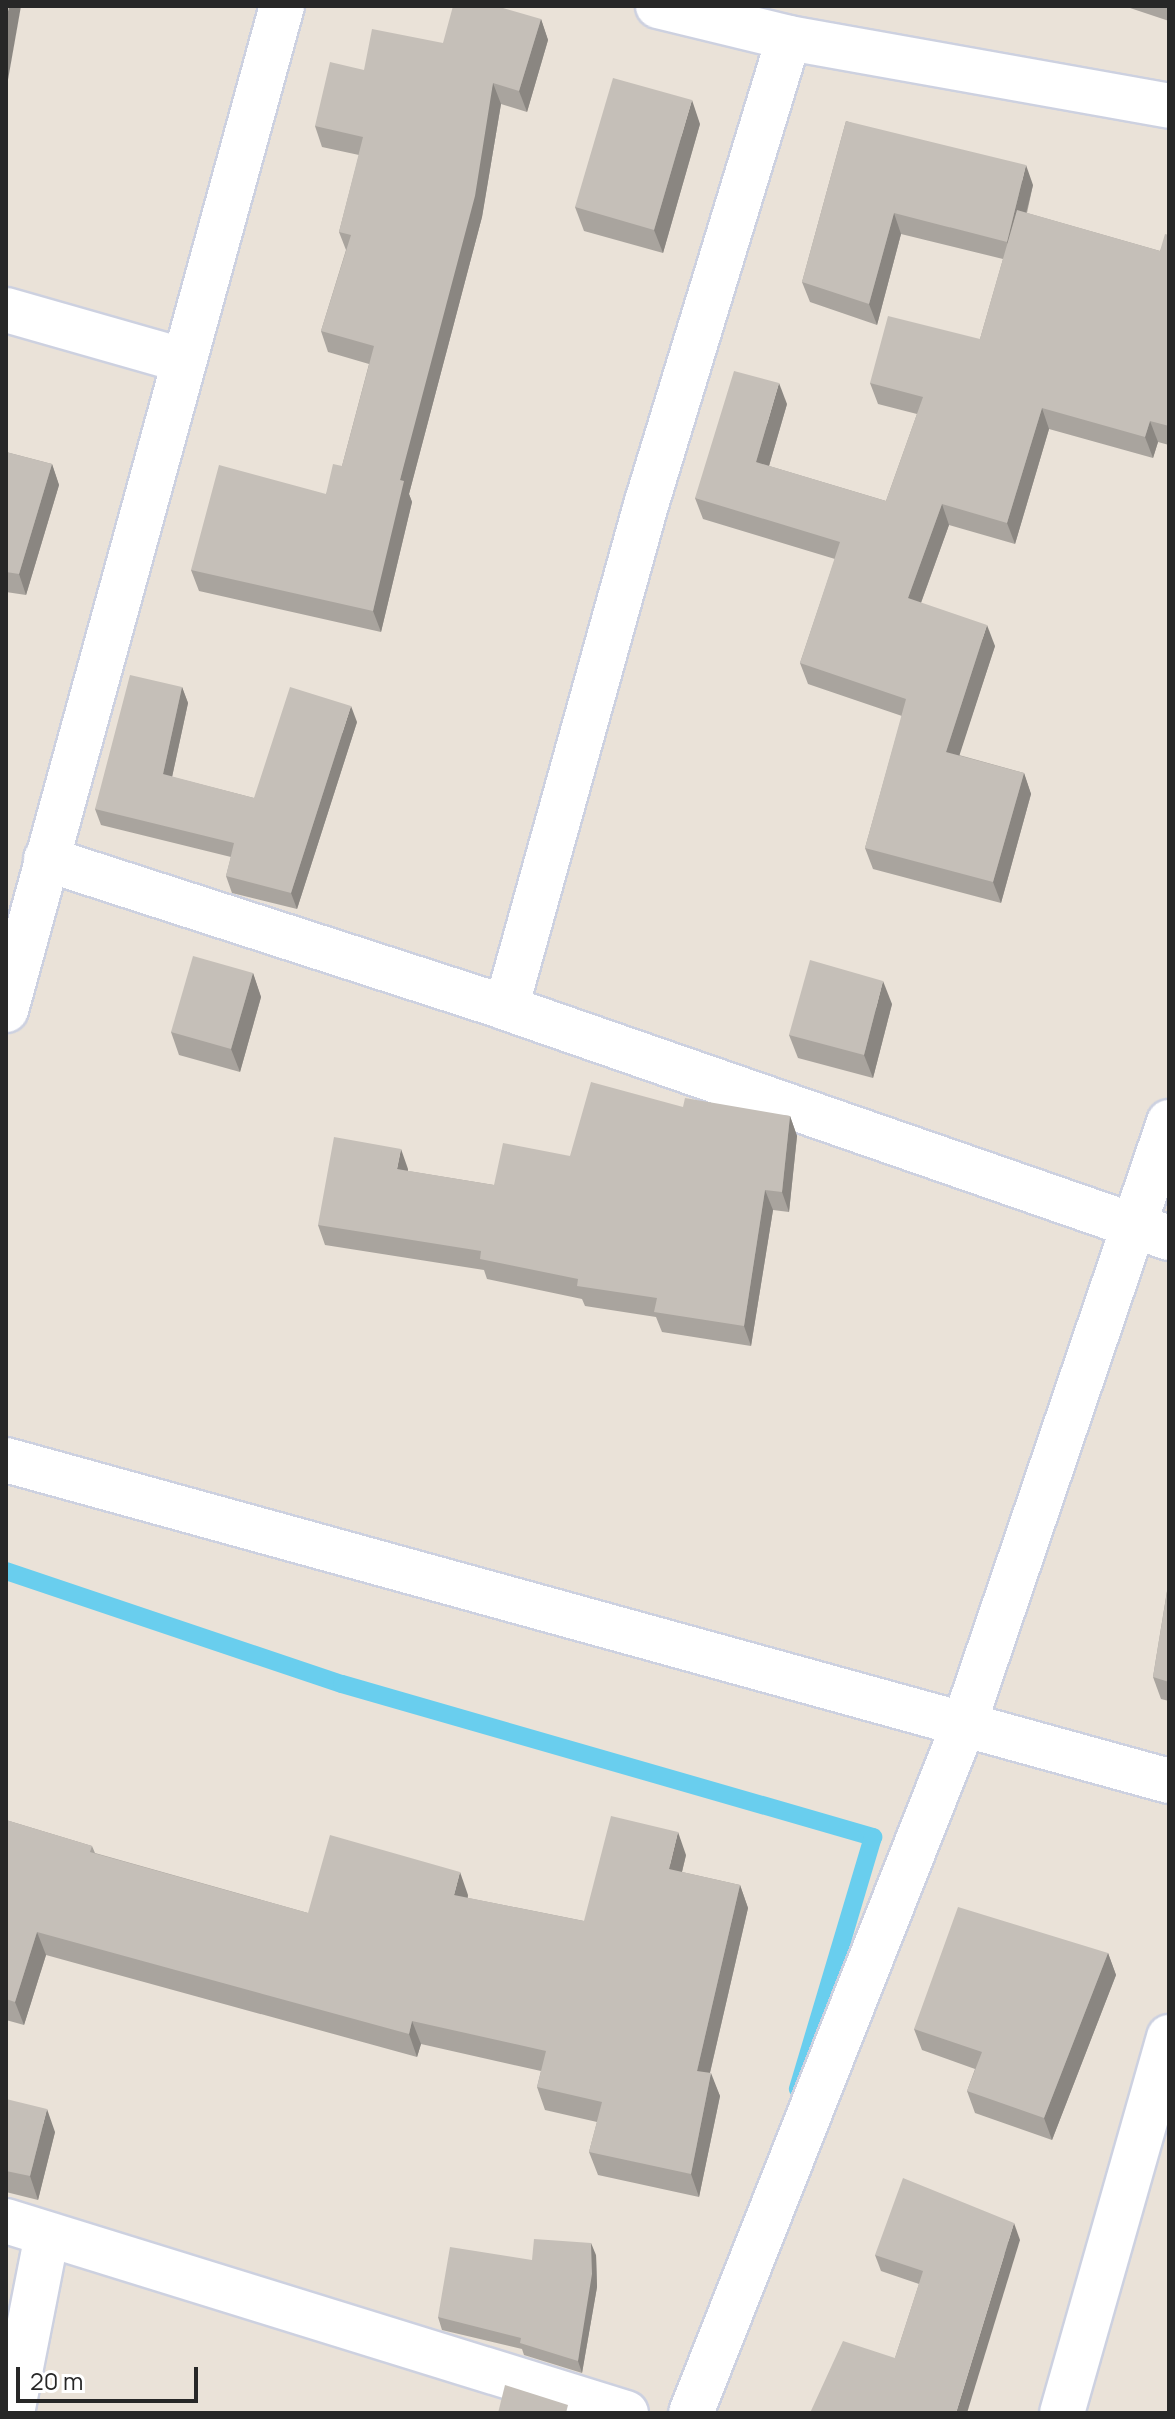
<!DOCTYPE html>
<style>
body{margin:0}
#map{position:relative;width:1175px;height:2419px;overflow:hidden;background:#eae2d8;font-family:Manrope,sans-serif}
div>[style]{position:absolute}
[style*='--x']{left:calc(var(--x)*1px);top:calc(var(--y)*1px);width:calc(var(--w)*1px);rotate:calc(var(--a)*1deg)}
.stream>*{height:18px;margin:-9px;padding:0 9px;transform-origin:9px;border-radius:9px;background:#69ceee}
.roads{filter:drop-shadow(2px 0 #cdd1e0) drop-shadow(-2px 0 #cdd1e0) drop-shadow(0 2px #cdd1e0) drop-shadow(0 -2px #cdd1e0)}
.street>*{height:44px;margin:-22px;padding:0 22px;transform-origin:22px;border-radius:22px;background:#fff}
.wall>*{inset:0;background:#a9a49e}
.shaded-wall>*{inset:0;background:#8a8681}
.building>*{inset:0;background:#c5bfb8}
span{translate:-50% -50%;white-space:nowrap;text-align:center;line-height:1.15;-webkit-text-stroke:6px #fff;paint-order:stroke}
.frame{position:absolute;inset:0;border:8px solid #272727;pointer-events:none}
.scale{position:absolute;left:16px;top:2367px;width:182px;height:36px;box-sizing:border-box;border:4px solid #272727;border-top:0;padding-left:10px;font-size:24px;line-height:28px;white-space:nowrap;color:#272727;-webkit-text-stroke:6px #fff;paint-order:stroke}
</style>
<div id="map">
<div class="stream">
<div style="--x:6;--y:1571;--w:354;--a:18.6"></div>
<div style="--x:342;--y:1684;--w:553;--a:16.07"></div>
<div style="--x:873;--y:1837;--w:263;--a:106.6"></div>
</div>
<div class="roads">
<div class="street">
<div style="--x:658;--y:6;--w:135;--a:13.7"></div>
<div style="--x:789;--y:38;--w:386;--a:10.1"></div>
<div style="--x:6;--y:310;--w:183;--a:15.9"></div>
<div style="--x:46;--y:859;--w:484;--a:17.9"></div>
<div style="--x:506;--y:1008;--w:702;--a:19.13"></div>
<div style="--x:506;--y:1008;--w:522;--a:-74.45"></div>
<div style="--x:646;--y:505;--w:488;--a:-73"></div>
<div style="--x:6;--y:1010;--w:1041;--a:-74.63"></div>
<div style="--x:6;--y:1460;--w:1206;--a:15.43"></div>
<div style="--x:6;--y:2221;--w:649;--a:17.21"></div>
<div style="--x:12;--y:2413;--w:182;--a:-78.9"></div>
<div style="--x:691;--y:2413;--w:741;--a:-68.39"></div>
<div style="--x:964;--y:1724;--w:636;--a:-71.19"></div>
<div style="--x:1062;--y:2413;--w:391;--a:-74.1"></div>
</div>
</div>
<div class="wall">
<div style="clip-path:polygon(1124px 6px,1169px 6px,1169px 21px)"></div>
<div style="clip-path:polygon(541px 19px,548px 40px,527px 112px,501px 104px,482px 217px,409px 494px,412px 502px,381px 632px,199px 591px,191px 570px,326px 494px,342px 466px,369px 364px,328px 352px,321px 331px,346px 250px,339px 232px,359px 155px,322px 147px,315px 126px,364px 70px,443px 43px)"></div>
<div style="clip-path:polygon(846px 121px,1033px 185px,1027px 213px,1160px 251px,1169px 235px,1169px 445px,1158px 442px,1153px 458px,1049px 429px,1015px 544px,949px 525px,921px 603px,995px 646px,959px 755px,1024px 773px,1031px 794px,1001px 903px,873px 869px,865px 848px,902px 716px,808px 684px,800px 663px,835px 559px,703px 519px,695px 498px,787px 404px,769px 466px,886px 501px,917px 414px,878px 404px,870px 383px,980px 339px,1003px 259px,901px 234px,877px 325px,810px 302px,802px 282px)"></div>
<div style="clip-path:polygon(700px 124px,663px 253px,584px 231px,575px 207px)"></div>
<div style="clip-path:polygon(6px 452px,52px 464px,59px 485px,26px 595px,6px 592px)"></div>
<div style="clip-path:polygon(182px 687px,188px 703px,172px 777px,254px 798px,357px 722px,297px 909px,232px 893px,226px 876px,231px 857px,101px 825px,95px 809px)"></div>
<div style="clip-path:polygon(253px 973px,261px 997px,240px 1072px,179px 1055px,171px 1032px)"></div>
<div style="clip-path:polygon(892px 1004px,873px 1078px,798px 1058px,789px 1035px)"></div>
<div style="clip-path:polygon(683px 1107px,790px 1116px,797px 1136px,789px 1212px,773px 1210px,751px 1346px,662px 1332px,656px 1317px,585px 1306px,582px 1299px,487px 1279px,484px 1270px,325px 1245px,318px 1225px,408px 1169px,408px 1171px,494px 1185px,570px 1156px)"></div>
<div style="clip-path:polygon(1169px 1579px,1169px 1701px,1161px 1699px,1153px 1677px)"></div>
<div style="clip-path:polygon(6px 1820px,92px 1846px,95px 1853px,308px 1913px,468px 1895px,468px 1898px,584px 1921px,686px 1855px,682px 1872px,740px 1885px,748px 1908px,710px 2073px,720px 2096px,699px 2197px,598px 2175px,589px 2152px,597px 2122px,545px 2110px,537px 2087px,541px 2071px,421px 2044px,417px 2057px,46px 1955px,24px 2025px,6px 2020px)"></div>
<div style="clip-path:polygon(1108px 1953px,1116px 1975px,1052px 2140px,975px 2113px,967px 2091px,975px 2069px,922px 2050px,914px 2029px)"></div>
<div style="clip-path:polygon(6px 2099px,55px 2132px,38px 2200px,6px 2192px)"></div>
<div style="clip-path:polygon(1020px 2240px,895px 2358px,919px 2284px,881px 2271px,875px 2255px)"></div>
<div style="clip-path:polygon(596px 2255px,597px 2287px,582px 2373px,524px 2355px,522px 2349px,442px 2330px,438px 2317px,532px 2260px)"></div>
</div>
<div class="shaded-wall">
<div style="clip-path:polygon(9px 6px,21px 6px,6px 91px,6px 22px)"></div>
<div style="clip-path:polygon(541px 19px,548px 40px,527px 112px,519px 91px)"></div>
<div style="clip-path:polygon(493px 83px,501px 104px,482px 217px,409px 494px,412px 502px,381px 632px,373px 611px,400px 480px)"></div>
<div style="clip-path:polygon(692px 100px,700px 124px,663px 253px,654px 230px)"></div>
<div style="clip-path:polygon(1026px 165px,1033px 185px,1014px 262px,1007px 242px)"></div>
<div style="clip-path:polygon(894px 213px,901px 234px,877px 325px,869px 304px)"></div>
<div style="clip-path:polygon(779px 383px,787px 404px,764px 483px,756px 462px)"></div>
<div style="clip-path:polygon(1042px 408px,1049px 429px,1015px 544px,1007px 523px)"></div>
<div style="clip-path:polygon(1150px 421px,1158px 442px,1153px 458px,1145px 437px)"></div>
<div style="clip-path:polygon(52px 464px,59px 485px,26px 595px,19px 574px)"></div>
<div style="clip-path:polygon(942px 504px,949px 525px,915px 619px,908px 598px)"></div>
<div style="clip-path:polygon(987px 625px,995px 646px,954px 772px,946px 752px)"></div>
<div style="clip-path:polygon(182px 687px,188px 703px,169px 791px,163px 774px)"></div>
<div style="clip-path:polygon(351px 706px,357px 722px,297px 909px,291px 893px)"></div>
<div style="clip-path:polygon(1024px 773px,1031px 794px,1001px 903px,993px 882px)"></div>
<div style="clip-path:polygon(253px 973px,261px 997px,240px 1072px,231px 1049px)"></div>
<div style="clip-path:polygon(883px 981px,892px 1004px,873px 1078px,864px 1055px)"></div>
<div style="clip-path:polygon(790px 1116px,797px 1136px,789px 1212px,782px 1192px)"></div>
<div style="clip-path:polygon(401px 1149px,408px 1169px,405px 1189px,397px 1169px)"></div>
<div style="clip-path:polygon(765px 1190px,773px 1210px,751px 1346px,744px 1326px)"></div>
<div style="clip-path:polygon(678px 1832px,686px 1855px,677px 1892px,669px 1869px)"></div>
<div style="clip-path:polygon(460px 1872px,468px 1895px,462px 1918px,454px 1895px)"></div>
<div style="clip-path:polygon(740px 1885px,748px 1908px,705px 2094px,697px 2071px)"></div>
<div style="clip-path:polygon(37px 1932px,46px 1955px,24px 2025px,15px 2002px)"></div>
<div style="clip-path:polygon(1108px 1953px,1116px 1975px,1052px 2140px,1044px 2118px)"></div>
<div style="clip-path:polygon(412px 2021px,421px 2044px,417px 2057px,409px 2034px)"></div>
<div style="clip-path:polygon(711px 2073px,720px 2096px,699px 2197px,691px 2174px)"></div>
<div style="clip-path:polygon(47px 2109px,55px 2132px,38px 2200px,30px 2176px)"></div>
<div style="clip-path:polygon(1014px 2223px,1020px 2240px,967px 2413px,956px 2413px)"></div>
<div style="clip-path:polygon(591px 2243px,596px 2255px,597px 2287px,582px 2373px,578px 2361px)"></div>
</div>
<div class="building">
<div style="clip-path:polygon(6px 6px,9px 6px,6px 22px)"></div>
<div style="clip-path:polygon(453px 6px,496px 6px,541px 19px,519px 91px,493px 83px,475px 196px,400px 480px,404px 481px,373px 611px,191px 570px,219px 465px,326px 494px,333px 464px,342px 466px,374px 346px,321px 331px,351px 235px,339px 232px,363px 137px,315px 126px,330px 62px,364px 70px,372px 29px,443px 43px)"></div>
<div style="clip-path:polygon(613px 78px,692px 100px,654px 230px,575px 207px)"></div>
<div style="clip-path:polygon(846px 121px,1026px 165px,1007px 242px,894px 213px,869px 304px,802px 282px)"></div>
<div style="clip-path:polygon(1017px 210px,1160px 251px,1165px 234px,1169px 235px,1169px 426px,1150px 421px,1145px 437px,1042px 408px,1007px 523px,942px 504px,908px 598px,987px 625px,946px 752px,1024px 773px,993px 882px,865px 848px,906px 699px,800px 663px,840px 542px,695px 498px,734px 371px,779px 383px,756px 462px,886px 501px,923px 397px,870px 383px,888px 316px,980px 339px)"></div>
<div style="clip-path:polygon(6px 452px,52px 464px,19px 574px,6px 572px)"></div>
<div style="clip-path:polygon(130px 675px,182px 687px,163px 774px,254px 798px,290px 687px,351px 706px,291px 893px,226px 876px,234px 843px,95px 809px)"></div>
<div style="clip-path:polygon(193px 956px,253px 973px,231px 1049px,171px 1032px)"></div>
<div style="clip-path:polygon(810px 960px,883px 981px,864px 1055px,789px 1035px)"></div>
<div style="clip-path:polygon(591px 1082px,683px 1107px,685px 1098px,790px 1116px,782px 1192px,765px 1190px,744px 1326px,654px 1312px,657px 1298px,577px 1286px,578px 1279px,480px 1259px,481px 1251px,318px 1225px,334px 1137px,401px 1149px,397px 1169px,494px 1185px,503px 1143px,570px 1156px)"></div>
<div style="clip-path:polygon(1169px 1579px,1169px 1682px,1153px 1677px)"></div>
<div style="clip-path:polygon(611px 1816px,678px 1832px,669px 1869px,740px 1885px,697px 2071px,711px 2073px,691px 2174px,589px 2152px,602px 2102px,537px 2087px,546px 2051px,412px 2021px,409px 2034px,37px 1932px,15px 2002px,6px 1999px,6px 1820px,92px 1846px,90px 1852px,308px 1913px,330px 1835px,460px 1872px,454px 1895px,584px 1921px)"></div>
<div style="clip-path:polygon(958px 1907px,1108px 1953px,1044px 2118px,967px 2091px,982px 2052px,914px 2029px)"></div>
<div style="clip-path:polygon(6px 2099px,47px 2109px,30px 2176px,6px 2171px)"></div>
<div style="clip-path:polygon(903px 2178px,1014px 2223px,956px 2413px,810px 2413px,843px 2341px,895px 2358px,923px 2271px,875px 2255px)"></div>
<div style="clip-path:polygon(534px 2239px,591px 2243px,592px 2274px,578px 2361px,520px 2343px,521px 2338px,438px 2317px,450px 2247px,532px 2260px)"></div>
<div style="clip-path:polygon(505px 2385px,568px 2405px,566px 2413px,498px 2413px)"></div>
</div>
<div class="frame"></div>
<div class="scale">20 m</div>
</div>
